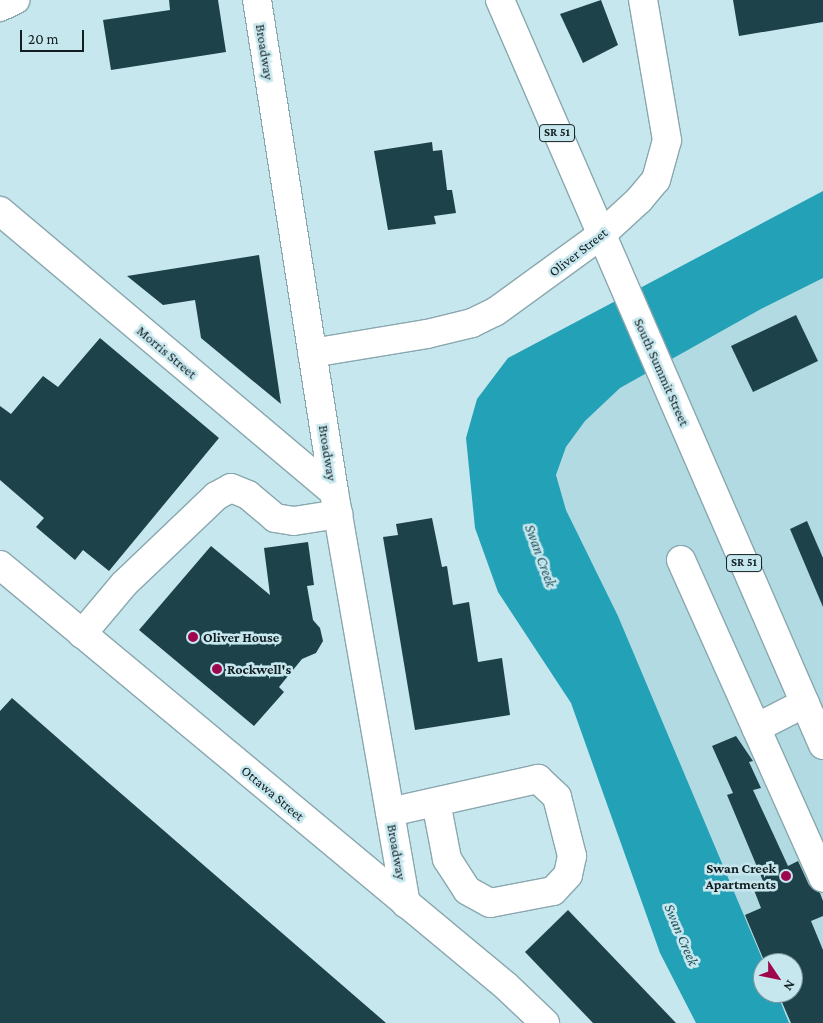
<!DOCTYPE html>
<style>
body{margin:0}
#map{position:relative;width:823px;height:1023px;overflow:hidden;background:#c7e7ee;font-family:"Crimson Pro",serif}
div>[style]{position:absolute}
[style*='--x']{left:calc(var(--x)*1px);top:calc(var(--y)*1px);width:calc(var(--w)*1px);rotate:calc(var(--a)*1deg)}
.built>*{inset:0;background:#b2dae3}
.water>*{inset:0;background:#23a1b6}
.building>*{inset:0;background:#1e4249}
.roads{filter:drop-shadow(1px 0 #89a7ae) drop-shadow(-1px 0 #89a7ae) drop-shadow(0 1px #89a7ae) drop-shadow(0 -1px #89a7ae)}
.minor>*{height:28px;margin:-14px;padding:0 14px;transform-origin:14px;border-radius:14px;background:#fff}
.major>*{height:28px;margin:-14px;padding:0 14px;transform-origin:14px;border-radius:14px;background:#fff}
.dots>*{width:14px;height:14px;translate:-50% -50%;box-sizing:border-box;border:2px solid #c7e7ee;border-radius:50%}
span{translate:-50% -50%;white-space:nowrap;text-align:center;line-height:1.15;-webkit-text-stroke:5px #c7e7ee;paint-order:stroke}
.shield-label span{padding:1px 4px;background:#c7e7ee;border:1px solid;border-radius:4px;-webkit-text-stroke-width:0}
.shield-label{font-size:12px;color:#121e21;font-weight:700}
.street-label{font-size:14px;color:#121e21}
.poi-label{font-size:14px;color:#121e21;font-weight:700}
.left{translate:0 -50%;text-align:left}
.right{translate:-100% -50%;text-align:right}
.water-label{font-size:15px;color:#255660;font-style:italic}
.north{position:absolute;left:753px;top:953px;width:50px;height:50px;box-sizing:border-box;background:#c7e7ee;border:1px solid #7f979c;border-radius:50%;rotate:124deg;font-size:14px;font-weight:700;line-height:20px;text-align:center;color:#121e21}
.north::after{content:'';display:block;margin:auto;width:18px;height:22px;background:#9e064e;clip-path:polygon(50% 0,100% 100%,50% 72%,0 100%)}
.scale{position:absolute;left:20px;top:30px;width:64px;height:22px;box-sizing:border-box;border:2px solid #121e21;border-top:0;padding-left:6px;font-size:15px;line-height:18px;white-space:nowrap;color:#121e21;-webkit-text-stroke:4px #c7e7ee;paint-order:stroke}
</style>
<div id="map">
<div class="built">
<div style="clip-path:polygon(823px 278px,823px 1023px,789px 1023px,777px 993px,793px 993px,793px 963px,764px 963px,618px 616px,566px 510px,556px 475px,566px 448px,585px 421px,620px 388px,761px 309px)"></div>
</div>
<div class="water">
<div style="clip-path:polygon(823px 191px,823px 278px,761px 309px,620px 388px,585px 421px,566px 447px,556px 475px,566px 510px,618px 616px,764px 963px,763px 993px,777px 993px,789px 1023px,696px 1023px,660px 953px,571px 703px,498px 592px,475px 528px,466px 438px,477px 399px,508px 358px)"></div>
</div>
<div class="building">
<div style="clip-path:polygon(169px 0,218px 0,226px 52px,111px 70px,103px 20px,170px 10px)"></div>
<div style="clip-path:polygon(601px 0,618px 45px,583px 63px,560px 14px)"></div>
<div style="clip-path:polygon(733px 0,823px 0,823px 22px,739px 36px)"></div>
<div style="clip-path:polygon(432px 142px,433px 151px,442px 150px,447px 190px,452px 190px,456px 213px,434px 216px,436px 224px,388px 230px,374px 151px)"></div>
<div style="clip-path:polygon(259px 255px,281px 404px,201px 338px,195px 300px,163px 305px,127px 276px)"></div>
<div style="clip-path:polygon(796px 315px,818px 361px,753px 392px,731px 346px)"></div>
<div style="clip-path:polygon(100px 338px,219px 438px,109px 571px,83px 550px,75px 560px,36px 527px,44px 518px,0 480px,0 406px,11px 414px,43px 376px,58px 387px)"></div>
<div style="clip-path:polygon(432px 518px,442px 567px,447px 566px,453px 605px,469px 602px,478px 662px,502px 658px,510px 715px,415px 730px,383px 537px,398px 535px,396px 524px)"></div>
<div style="clip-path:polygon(807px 521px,823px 558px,823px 607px,790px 529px)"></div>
<div style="clip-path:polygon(308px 542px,314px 585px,307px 586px,313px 620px,320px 628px,323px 641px,316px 653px,302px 659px,279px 687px,284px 692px,254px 726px,139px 630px,211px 546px,270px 595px,264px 548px)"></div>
<div style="clip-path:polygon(12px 698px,102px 777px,386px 1023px,0 1023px,0 711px)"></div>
<div style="clip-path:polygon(736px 736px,753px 761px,749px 762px,761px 788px,753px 790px,788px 866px,798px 861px,809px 885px,820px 893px,823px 901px,823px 916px,811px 921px,823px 950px,823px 1023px,791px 1023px,778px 993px,793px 993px,793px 963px,765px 963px,745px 915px,761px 908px,754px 890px,765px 886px,727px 795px,733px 793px,712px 746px)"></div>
<div style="clip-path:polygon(568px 910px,676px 1023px,593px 1023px,525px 952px)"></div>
</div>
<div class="roads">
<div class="minor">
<div style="--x:257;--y:0;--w:498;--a:81.1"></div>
<div style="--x:334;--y:492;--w:418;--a:80.1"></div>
<div style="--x:0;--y:211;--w:436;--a:40.1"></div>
<div style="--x:312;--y:353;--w:117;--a:-9.4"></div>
<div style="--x:427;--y:334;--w:46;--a:-13.7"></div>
<div style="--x:472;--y:323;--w:25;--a:-26"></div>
<div style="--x:495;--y:312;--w:131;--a:-36"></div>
<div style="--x:601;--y:235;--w:52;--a:-42.6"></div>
<div style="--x:639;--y:200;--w:26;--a:-50"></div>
<div style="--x:656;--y:180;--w:41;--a:-74.6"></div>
<div style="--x:667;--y:140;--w:142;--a:-99.7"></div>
<div style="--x:681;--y:560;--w:348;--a:65.9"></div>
<div style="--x:0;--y:565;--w:658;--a:39.76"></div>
<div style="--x:506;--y:986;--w:54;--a:43.5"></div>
<div style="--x:82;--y:634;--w:65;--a:-50"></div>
<div style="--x:124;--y:584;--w:127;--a:-43.7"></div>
<div style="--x:216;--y:496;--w:17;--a:-28"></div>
<div style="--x:231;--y:488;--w:18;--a:22"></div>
<div style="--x:248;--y:495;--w:35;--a:40"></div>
<div style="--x:275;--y:518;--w:19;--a:9"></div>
<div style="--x:294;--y:521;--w:45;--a:-9"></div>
<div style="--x:756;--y:728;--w:55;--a:-27"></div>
<div style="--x:390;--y:812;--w:152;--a:-12.6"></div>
<div style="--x:538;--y:779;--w:26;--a:43"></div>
<div style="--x:557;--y:797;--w:61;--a:75.7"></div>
<div style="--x:572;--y:856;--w:19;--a:102"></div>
<div style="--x:568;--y:875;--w:22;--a:133"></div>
<div style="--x:553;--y:891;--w:64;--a:169.2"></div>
<div style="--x:490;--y:903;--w:26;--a:-151"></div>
<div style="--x:467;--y:890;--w:37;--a:-123"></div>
<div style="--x:447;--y:859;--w:58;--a:-100.9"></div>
</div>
<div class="major">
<div style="--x:500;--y:0;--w:812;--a:66.56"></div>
<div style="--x:0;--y:7;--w:17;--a:-25"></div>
</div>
</div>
<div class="dots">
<div style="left:193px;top:637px;background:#9e064e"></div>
<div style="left:217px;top:669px;background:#9e064e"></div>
<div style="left:786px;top:876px;background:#9e064e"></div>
</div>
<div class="shield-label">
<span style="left:557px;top:133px">SR 51</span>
<span style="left:744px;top:563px">SR 51</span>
</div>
<div class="street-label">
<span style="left:265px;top:52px;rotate:81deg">Broadway</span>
<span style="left:578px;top:252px;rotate:-38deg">Oliver Street</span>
<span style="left:167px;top:352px;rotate:40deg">Morris Street</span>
<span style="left:662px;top:372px;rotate:66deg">South Summit Street</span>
<span style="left:328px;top:453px;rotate:81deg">Broadway</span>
<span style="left:273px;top:793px;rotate:40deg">Ottawa Street</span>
<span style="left:397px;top:852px;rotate:80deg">Broadway</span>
</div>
<div class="poi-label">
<span class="left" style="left:203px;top:637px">Oliver House</span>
<span class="left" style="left:227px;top:669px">Rockwell's</span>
<span class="right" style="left:776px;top:876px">Swan Creek<br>Apartments</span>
</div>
<div class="water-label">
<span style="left:540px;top:556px;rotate:70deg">Swan Creek</span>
<span style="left:681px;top:935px;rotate:67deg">Swan Creek</span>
</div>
<div class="north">N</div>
<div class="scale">20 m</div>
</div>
